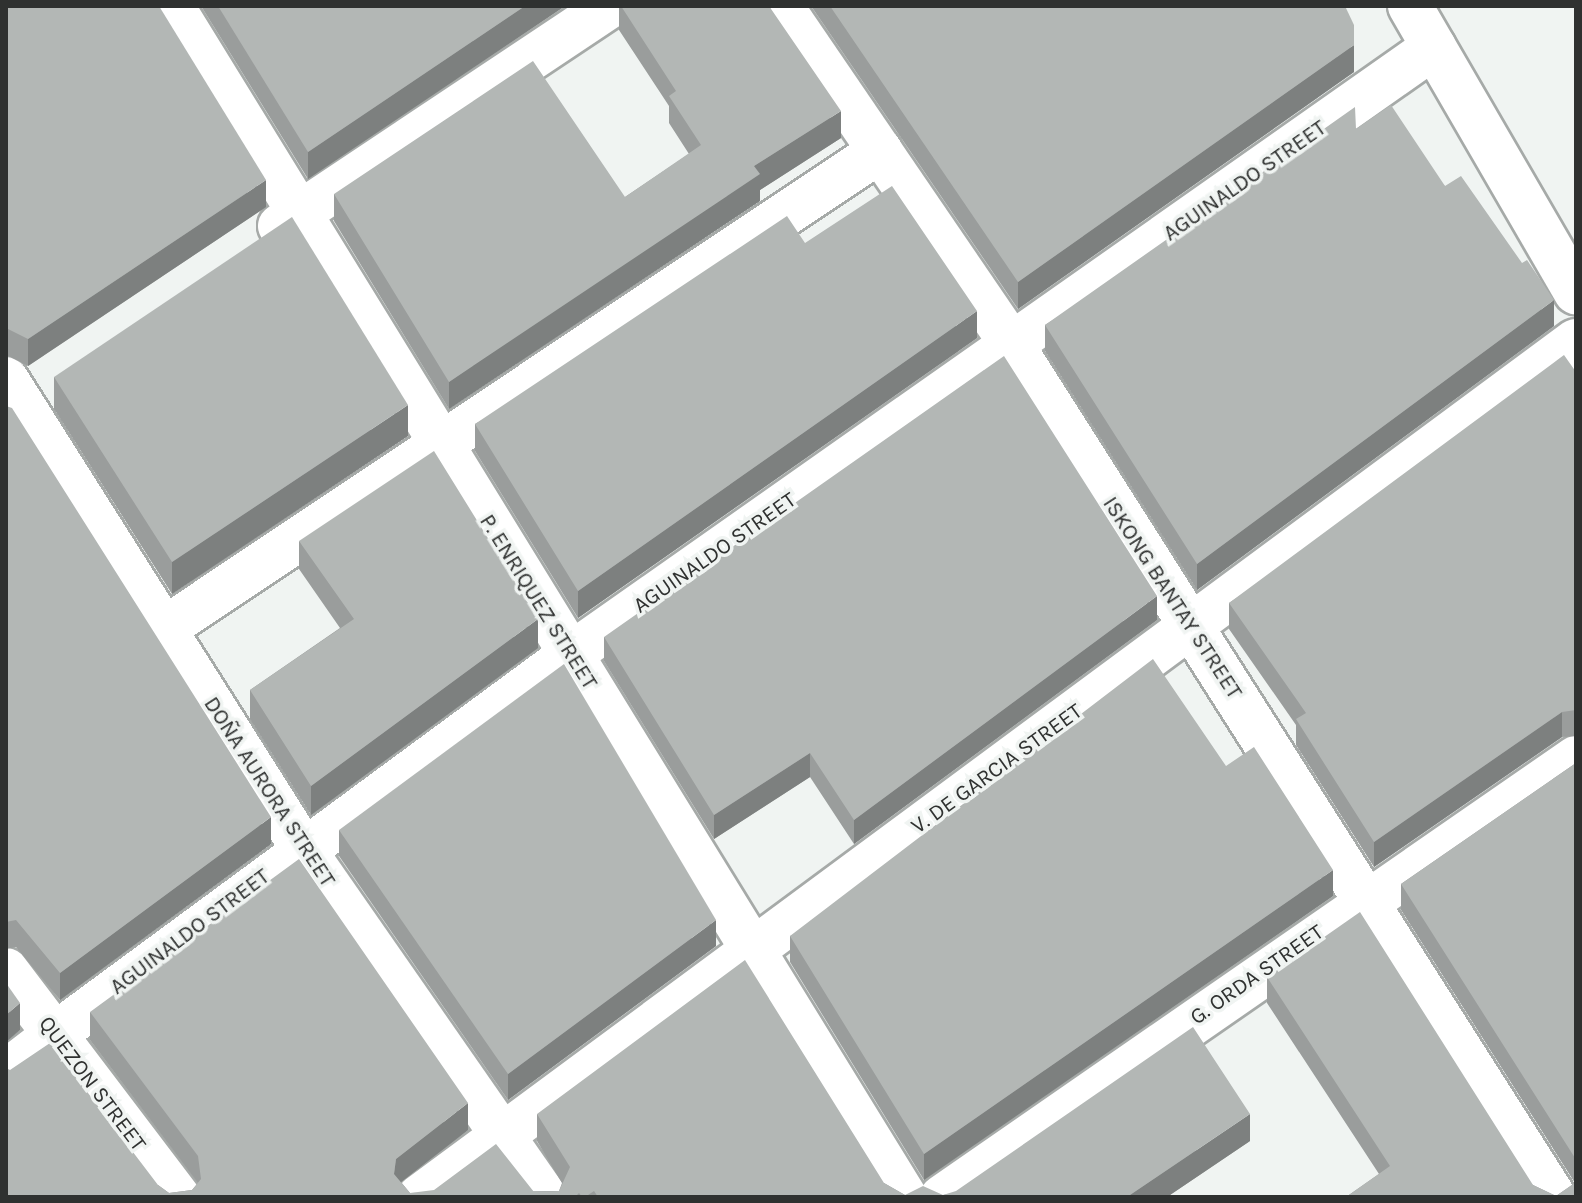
<!DOCTYPE html>
<meta charset="utf-8">
<style>
body{margin:0}
#map{position:relative;width:1582px;height:1203px;overflow:hidden;background:#f0f4f2;font-family:Karla,sans-serif}
div>[style]{position:absolute}
[style*='--x']{left:calc(var(--x)*1px);top:calc(var(--y)*1px);width:calc(var(--w)*1px);rotate:calc(var(--a)*1deg)}
.roads{filter:drop-shadow(2px 0 #a6aaa8) drop-shadow(-2px 0 #a6aaa8) drop-shadow(0 2px #a6aaa8) drop-shadow(0 -2px #a6aaa8)}
.street>*{height:44px;margin:-22px;padding:0 22px;transform-origin:22px;border-radius:22px;background:#fff}
.secondary>*{height:44px;margin:-22px;padding:0 22px;transform-origin:22px;border-radius:22px;background:#fff}
.wall>*{inset:0;background:#9a9d9c}
.shaded-wall>*{inset:0;background:#7d807f}
.building>*{inset:0;background:#b3b7b5}
span{translate:-50% -50%;white-space:nowrap;text-align:center;line-height:1.15;-webkit-text-stroke:7px #f0f4f2;paint-order:stroke}
.street-label{font-size:22px;color:#2f3130}
.frame{position:absolute;inset:0;border:8px solid #2f3130;pointer-events:none}
</style>
<div id="map">
<div class="roads">
<div class="street">
<div style="--x:172;--y:6;--w:1398;--a:58.39"></div>
<div style="--x:781;--y:6;--w:410;--a:55.7"></div>
<div style="--x:1012;--y:345;--w:1010;--a:57.54"></div>
<div style="--x:280;--y:226;--w:397;--a:-33.7"></div>
<div style="--x:6;--y:379;--w:554;--a:57.69"></div>
<div style="--x:302;--y:847;--w:426;--a:55.2"></div>
<div style="--x:164;--y:629;--w:861;--a:-33.73"></div>
<div style="--x:54;--y:1035;--w:642;--a:-36.39"></div>
<div style="--x:571;--y:654;--w:1055;--a:-35.12"></div>
<div style="--x:419;--y:1197;--w:1439;--a:-36.5"></div>
<div style="--x:942;--y:1197;--w:771;--a:-34.7"></div>
</div>
<div class="secondary">
<div style="--x:1410;--y:6;--w:331;--a:59.9"></div>
<div style="--x:6;--y:970;--w:285;--a:52.8"></div>
<div style="--x:6;--y:1072;--w:61;--a:-37.6"></div>
</div>
</div>
<div class="wall">
<div style="clip-path:polygon(6px 6px,266px 207px,28px 366px,6px 355px)"></div>
<div style="clip-path:polygon(201px 6px,565px 6px,308px 179px)"></div>
<div style="clip-path:polygon(619px 6px,769px 6px,841px 138px,760px 190px,760px 201px,449px 409px,334px 221px,334px 194px,625px 197px,689px 154px,669px 123px,669px 106px,619px 30px)"></div>
<div style="clip-path:polygon(811px 6px,1345px 6px,1354px 72px,1018px 309px)"></div>
<div style="clip-path:polygon(1356px 129px,1445px 186px,1554px 326px,1197px 590px,1045px 351px,1045px 325px)"></div>
<div style="clip-path:polygon(805px 243px,977px 338px,578px 618px,475px 451px,475px 424px)"></div>
<div style="clip-path:polygon(1576px 372px,1576px 736px,1562px 737px,1374px 867px,1296px 745px,1296px 725px,1229px 629px,1229px 603px)"></div>
<div style="clip-path:polygon(54px 377px,408px 436px,172px 594px,54px 409px)"></div>
<div style="clip-path:polygon(6px 406px,271px 844px,60px 1000px,16px 947px,6px 949px)"></div>
<div style="clip-path:polygon(299px 541px,538px 648px,311px 815px,250px 719px,250px 690px,340px 628px,299px 569px)"></div>
<div style="clip-path:polygon(1157px 620px,854px 844px,810px 777px,714px 839px,604px 661px,604px 637px)"></div>
<div style="clip-path:polygon(1576px 763px,1576px 1197px,1346px 1197px,1379px 1174px,1267px 1003px,1267px 977px,1533px 1185px,1556px 1196px,1575px 1183px,1401px 910px,1401px 884px)"></div>
<div style="clip-path:polygon(1226px 766px,1333px 896px,924px 1180px,790px 962px,790px 936px)"></div>
<div style="clip-path:polygon(339px 830px,716px 946px,508px 1100px,339px 856px)"></div>
<div style="clip-path:polygon(90px 1012px,468px 1130px,401px 1182px,410px 1193px,559px 1191px,562px 1183px,537px 1141px,537px 1114px,884px 1183px,905px 1195px,943px 1195px,1250px 1141px,1167px 1197px,6px 1197px,158px 1185px,169px 1193px,192px 1190px,198px 1183px,90px 1040px)"></div>
</div>
<div class="shaded-wall">
<div style="clip-path:polygon(525px 6px,565px 6px,308px 179px,308px 152px)"></div>
<div style="clip-path:polygon(1354px 45px,1354px 72px,1018px 309px,1018px 282px)"></div>
<div style="clip-path:polygon(841px 111px,841px 138px,760px 190px,760px 201px,449px 409px,449px 382px,754px 166px)"></div>
<div style="clip-path:polygon(266px 180px,266px 207px,28px 366px,28px 339px)"></div>
<div style="clip-path:polygon(1554px 300px,1554px 326px,1197px 590px,1197px 564px)"></div>
<div style="clip-path:polygon(977px 311px,977px 338px,578px 618px,578px 591px)"></div>
<div style="clip-path:polygon(408px 405px,408px 436px,172px 594px,172px 562px)"></div>
<div style="clip-path:polygon(1157px 596px,1157px 620px,854px 844px,854px 820px)"></div>
<div style="clip-path:polygon(538px 619px,538px 648px,311px 815px,311px 786px)"></div>
<div style="clip-path:polygon(1562px 712px,1562px 737px,1374px 867px,1374px 842px)"></div>
<div style="clip-path:polygon(810px 753px,810px 777px,714px 839px,714px 815px)"></div>
<div style="clip-path:polygon(271px 817px,271px 844px,60px 1000px,60px 973px)"></div>
<div style="clip-path:polygon(1333px 870px,1333px 896px,924px 1180px,924px 1154px)"></div>
<div style="clip-path:polygon(716px 920px,716px 946px,508px 1100px,508px 1074px)"></div>
<div style="clip-path:polygon(20px 1003px,20px 1030px,6px 1042px,6px 1015px)"></div>
<div style="clip-path:polygon(468px 1103px,468px 1130px,396px 1186px,394px 1174px,396px 1159px)"></div>
<div style="clip-path:polygon(1250px 1114px,1250px 1141px,1167px 1197px,1127px 1197px)"></div>
</div>
<div class="building">
<div style="clip-path:polygon(6px 6px,159px 6px,266px 180px,28px 339px,6px 328px)"></div>
<div style="clip-path:polygon(218px 6px,525px 6px,308px 152px)"></div>
<div style="clip-path:polygon(621px 6px,769px 6px,841px 111px,754px 166px,760px 174px,449px 382px,334px 194px,533px 61px,625px 197px,701px 145px,669px 96px,676px 91px)"></div>
<div style="clip-path:polygon(830px 6px,1345px 6px,1354px 25px,1354px 45px,1018px 282px)"></div>
<div style="clip-path:polygon(1391px 105px,1445px 186px,1461px 176px,1522px 263px,1527px 260px,1554px 300px,1197px 564px,1045px 325px,1355px 107px,1356px 129px)"></div>
<div style="clip-path:polygon(892px 186px,977px 311px,578px 591px,475px 424px,787px 216px,805px 243px)"></div>
<div style="clip-path:polygon(292px 217px,408px 405px,172px 562px,54px 377px)"></div>
<div style="clip-path:polygon(1564px 355px,1576px 372px,1576px 710px,1562px 712px,1374px 842px,1296px 719px,1306px 713px,1229px 603px)"></div>
<div style="clip-path:polygon(1004px 356px,1157px 596px,854px 820px,810px 753px,714px 815px,604px 637px)"></div>
<div style="clip-path:polygon(6px 406px,12px 408px,271px 817px,60px 973px,16px 920px,6px 922px)"></div>
<div style="clip-path:polygon(434px 451px,538px 619px,311px 786px,250px 690px,354px 619px,299px 541px)"></div>
<div style="clip-path:polygon(1153px 659px,1226px 766px,1254px 747px,1333px 870px,924px 1154px,790px 936px)"></div>
<div style="clip-path:polygon(564px 664px,716px 920px,508px 1074px,339px 830px)"></div>
<div style="clip-path:polygon(1576px 763px,1576px 1174px,1575px 1158px,1401px 884px)"></div>
<div style="clip-path:polygon(299px 859px,468px 1103px,396px 1159px,394px 1174px,410px 1193px,434px 1190px,496px 1144px,534px 1192px,559px 1191px,570px 1167px,537px 1114px,745px 960px,884px 1183px,905px 1195px,923px 1186px,943px 1195px,956px 1191px,1193px 1027px,1250px 1114px,1127px 1197px,598px 1197px,594px 1191px,585px 1197px,582px 1197px,579px 1193px,575px 1197px,6px 1197px,6px 1068px,10px 1070px,50px 1043px,158px 1185px,169px 1193px,192px 1190px,201px 1179px,198px 1156px,90px 1012px)"></div>
<div style="clip-path:polygon(1360px 912px,1533px 1185px,1556px 1196px,1576px 1182px,1576px 1197px,1346px 1197px,1390px 1166px,1267px 977px)"></div>
<div style="clip-path:polygon(6px 983px,20px 1003px,6px 1015px)"></div>
</div>
<div class="street-label">
<span style="left:1245px;top:181px;rotate:-35deg">AGUINALDO STREET</span>
<span style="left:715px;top:553px;rotate:-35deg">AGUINALDO STREET</span>
<span style="left:1172px;top:598px;rotate:57deg">ISKONG BANTAY STREET</span>
<span style="left:538px;top:602px;rotate:58deg">P. ENRIQUEZ STREET</span>
<span style="left:997px;top:769px;rotate:-36deg">V. DE GARCIA STREET</span>
<span style="left:269px;top:792px;rotate:57deg">DOÑA AURORA STREET</span>
<span style="left:190px;top:932px;rotate:-37deg">AGUINALDO STREET</span>
<span style="left:1257px;top:975px;rotate:-35deg">G. ORDA STREET</span>
<span style="left:92px;top:1084px;rotate:53deg">QUEZON STREET</span>
</div>
<div class="frame"></div>
</div>
